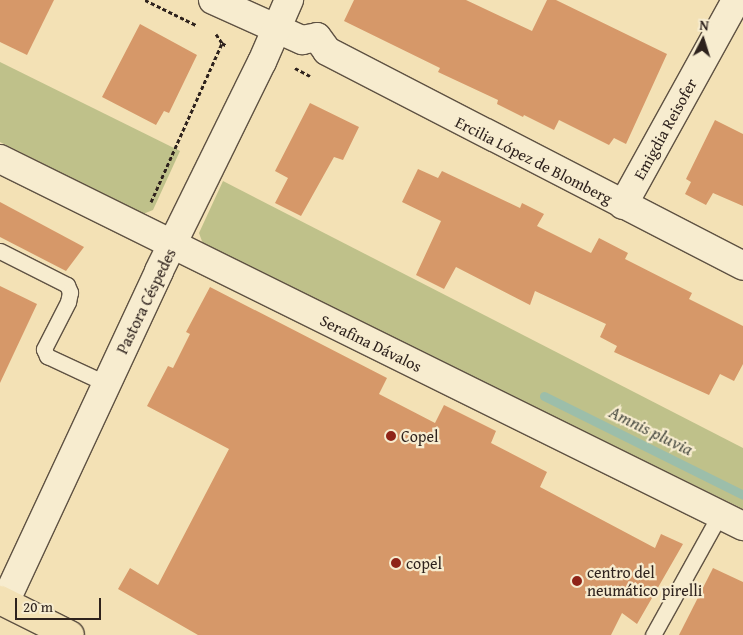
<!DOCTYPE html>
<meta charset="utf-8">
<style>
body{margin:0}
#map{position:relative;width:743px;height:635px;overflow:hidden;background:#f3e1b5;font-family:"Gentium Book Plus",serif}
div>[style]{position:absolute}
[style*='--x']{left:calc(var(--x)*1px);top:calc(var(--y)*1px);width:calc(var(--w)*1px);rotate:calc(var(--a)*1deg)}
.green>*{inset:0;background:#bfc18a}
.stream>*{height:9px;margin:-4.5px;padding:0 4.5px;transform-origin:4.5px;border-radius:4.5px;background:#9cbeaa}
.building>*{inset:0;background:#d69869}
.path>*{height:3px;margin-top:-1.5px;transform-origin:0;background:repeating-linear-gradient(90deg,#2e221d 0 4px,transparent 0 6.5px)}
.roads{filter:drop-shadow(1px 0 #5f5243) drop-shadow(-1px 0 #5f5243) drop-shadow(0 1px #5f5243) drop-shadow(0 -1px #5f5243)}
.service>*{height:15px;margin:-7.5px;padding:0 7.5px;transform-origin:7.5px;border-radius:7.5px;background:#f7eccf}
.minor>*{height:28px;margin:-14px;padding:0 14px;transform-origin:14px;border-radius:14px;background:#f7eccf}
.trunk>*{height:28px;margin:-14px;padding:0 14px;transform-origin:14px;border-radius:14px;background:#f3e1b5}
.dots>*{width:14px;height:14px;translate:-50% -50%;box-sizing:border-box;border:2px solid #f7eccf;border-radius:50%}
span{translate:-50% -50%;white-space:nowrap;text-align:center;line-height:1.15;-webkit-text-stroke:4.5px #f7eccf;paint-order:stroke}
.street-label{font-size:16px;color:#2e221d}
.poi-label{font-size:16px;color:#2e221d}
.left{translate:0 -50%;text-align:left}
.water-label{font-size:18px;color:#4f5147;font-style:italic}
.north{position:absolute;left:678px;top:15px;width:50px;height:50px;-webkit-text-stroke:4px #f7eccf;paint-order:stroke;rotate:5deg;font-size:14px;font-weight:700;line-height:20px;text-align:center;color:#2e221d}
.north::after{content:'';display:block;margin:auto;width:18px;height:22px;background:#2e221d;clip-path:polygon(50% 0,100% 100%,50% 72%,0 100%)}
.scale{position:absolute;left:15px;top:598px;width:86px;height:22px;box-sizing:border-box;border:2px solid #2e221d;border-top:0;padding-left:6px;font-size:15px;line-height:18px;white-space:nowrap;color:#2e221d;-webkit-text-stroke:4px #f7eccf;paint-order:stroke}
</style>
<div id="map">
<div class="green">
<div style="clip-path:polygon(0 62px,180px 151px,153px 210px,143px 214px,0 142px)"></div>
<div style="clip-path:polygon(223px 181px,743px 448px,743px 509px,203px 244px,199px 233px)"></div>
</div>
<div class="stream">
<div style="--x:544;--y:396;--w:222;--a:26.4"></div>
</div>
<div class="building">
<div style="clip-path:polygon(0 0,54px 0,27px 55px,0 42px)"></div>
<div style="clip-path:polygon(354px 0,466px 0,532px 31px,547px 0,556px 0,667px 54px,626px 144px,614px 138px,609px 145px,559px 120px,554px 130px,524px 115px,523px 117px,497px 104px,498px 100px,438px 72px,440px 68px,344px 21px)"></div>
<div style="clip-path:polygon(140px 24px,197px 55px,169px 113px,164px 111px,156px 125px,102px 97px)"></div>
<div style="clip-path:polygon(310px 103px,359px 127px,343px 160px,334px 157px,301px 216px,275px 203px,288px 178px,275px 171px)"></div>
<div style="clip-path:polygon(715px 120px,743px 134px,743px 206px,713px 193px,706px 205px,685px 194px,691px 182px,686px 179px)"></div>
<div style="clip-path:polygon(418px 169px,438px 178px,442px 171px,520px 208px,522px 203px,544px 214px,537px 226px,591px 253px,599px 238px,628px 253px,625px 259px,692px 293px,689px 299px,743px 326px,743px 364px,734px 381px,720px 374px,709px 395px,614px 352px,617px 346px,600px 337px,606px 324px,535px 291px,530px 305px,456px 267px,444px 289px,416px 275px,441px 221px,402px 202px)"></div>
<div style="clip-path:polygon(0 202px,84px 247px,66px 271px,0 237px)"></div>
<div style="clip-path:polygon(0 286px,37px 304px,0 383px)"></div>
<div style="clip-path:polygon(210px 287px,387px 378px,379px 394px,435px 423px,444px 405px,496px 431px,491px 443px,547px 472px,540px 487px,655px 548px,661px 534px,683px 544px,637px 624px,622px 613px,611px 635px,198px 635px,118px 589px,130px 568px,158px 585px,229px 449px,147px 406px,168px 366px,173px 368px,190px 334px,186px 332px)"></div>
<div style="clip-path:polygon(713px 568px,743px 582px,743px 635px,679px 635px)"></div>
</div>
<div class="path">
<div style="--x:145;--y:0;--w:57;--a:26.1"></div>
<div style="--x:216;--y:34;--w:11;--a:56"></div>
<div style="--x:222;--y:43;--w:6;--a:31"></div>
<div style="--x:295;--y:68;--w:17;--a:28"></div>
<div style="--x:151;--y:202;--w:174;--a:-65.9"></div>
</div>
<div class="roads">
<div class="service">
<div style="--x:0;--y:251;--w:75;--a:26.9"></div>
<div style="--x:67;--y:285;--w:8;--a:67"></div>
<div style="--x:70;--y:292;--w:10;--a:101"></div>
<div style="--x:68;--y:302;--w:53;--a:117.1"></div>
<div style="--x:44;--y:349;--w:8;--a:67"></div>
<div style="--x:47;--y:356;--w:66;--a:25"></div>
<div style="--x:653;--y:635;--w:138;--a:-61"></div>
</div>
<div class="minor">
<div style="--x:213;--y:0;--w:98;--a:24.2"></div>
<div style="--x:302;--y:40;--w:15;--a:-11"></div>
<div style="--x:317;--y:37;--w:17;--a:54"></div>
<div style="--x:327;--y:51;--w:468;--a:27.3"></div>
<div style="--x:0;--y:159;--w:829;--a:26.29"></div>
<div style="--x:623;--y:205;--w:234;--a:-61.1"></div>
<div style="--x:5;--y:602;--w:365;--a:-65"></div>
<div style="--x:159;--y:271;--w:233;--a:-63.8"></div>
<div style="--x:262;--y:62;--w:68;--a:-66.5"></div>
</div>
<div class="trunk">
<div style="--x:0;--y:600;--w:78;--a:26.6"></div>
</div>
</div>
<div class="dots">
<div style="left:391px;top:436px;background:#8f2418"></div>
<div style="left:396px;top:563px;background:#8f2418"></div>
<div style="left:577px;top:581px;background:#8f2418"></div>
</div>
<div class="street-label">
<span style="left:665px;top:129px;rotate:-61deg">Emigdia Reisofer</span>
<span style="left:534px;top:160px;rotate:27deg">Ercilia López de Blomberg</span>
<span style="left:146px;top:301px;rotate:-64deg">Pastora Céspedes</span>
<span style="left:371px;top:343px;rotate:26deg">Serafina Dávalos</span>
</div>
<div class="poi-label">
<span class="left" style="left:401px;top:436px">Copel</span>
<span class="left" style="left:406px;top:563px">copel</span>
<span class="left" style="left:587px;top:581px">centro del<br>neumático pirelli</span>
</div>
<div class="water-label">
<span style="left:651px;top:431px;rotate:26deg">Amnis pluvia</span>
</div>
<div class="north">N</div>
<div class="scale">20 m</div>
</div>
